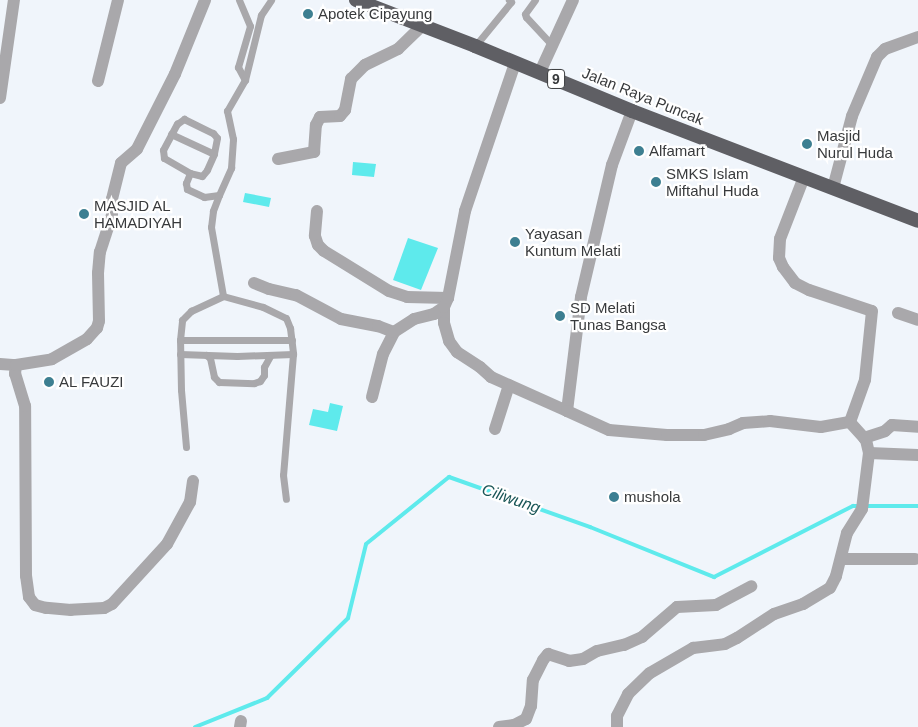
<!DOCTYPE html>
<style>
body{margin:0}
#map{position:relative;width:918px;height:727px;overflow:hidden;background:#f0f5fb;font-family:Arial,sans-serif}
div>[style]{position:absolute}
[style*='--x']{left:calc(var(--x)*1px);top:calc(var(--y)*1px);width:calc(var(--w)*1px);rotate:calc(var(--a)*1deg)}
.water>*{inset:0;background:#5eeaec}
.stream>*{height:4px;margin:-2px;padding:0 2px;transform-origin:2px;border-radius:2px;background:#5eeaec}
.service>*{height:7px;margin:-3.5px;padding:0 3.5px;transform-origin:3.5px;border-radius:3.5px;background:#a9a8ab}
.minor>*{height:12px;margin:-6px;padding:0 6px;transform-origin:6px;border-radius:6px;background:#a9a8ab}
.trunk>*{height:14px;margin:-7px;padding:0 7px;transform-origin:7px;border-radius:7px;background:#5f5f64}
.dots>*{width:14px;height:14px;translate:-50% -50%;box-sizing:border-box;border:2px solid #fff;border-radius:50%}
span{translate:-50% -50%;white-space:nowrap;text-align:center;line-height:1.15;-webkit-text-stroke:4.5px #fff;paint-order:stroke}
.shield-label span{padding:1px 4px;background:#fff;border:1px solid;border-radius:4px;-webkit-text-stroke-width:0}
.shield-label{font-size:14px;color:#383a3c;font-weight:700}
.poi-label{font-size:15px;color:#383a3c}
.left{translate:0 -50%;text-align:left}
.street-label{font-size:15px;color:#383a3c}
.water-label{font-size:16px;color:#195556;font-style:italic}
</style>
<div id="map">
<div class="water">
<div style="clip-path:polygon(353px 162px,376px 164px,374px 177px,352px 175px)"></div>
<div style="clip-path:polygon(245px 193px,271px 198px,269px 207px,243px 202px)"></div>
<div style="clip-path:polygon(408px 238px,438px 248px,421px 290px,393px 280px)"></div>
<div style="clip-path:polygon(330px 403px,343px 406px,337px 431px,309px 425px,313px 409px,328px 412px)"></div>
</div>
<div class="stream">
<div style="--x:195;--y:727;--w:78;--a:-21.9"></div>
<div style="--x:267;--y:698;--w:114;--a:-44.6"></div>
<div style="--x:348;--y:618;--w:76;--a:-76.3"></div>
<div style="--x:366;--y:544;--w:107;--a:-38.9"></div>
<div style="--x:449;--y:477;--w:150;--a:19.5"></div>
<div style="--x:590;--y:527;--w:134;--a:22"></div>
<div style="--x:714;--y:577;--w:156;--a:-27.1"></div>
<div style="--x:853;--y:506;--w:65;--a:0"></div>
</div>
<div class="service">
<div style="--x:239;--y:0;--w:28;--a:67"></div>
<div style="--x:250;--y:26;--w:43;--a:106.3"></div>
<div style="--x:238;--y:67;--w:15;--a:62"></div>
<div style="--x:535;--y:0;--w:17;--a:126"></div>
<div style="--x:525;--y:14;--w:3;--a:72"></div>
<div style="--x:526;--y:17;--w:38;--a:47"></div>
<div style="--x:475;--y:46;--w:57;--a:-50.7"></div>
<div style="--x:511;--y:2;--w:3;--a:-135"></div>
<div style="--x:184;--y:119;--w:32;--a:26"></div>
<div style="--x:213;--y:133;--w:6;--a:51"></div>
<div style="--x:217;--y:138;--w:16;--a:101"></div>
<div style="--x:214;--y:154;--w:17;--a:114"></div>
<div style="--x:207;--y:170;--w:8;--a:130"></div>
<div style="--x:202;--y:176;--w:12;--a:-166"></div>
<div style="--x:190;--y:173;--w:30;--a:-150"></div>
<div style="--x:164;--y:158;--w:8;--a:-97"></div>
<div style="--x:163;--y:150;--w:30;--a:-62"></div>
<div style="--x:177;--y:124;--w:9;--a:-36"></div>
<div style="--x:171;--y:134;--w:47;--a:24.9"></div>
<div style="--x:190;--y:173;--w:11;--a:112"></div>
<div style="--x:186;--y:183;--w:6;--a:81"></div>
<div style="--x:187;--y:189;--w:19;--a:25"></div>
<div style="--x:204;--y:197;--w:15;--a:-8"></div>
<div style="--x:219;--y:195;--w:30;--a:-66"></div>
<div style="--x:231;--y:168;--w:29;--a:-86"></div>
<div style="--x:233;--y:139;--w:29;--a:-102"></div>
<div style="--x:227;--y:111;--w:36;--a:-60"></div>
<div style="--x:245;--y:80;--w:67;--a:-76.2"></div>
<div style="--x:261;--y:15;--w:18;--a:-56"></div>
<div style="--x:219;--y:195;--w:17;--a:111"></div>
<div style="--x:213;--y:211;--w:16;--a:97"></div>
<div style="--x:211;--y:227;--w:70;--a:80.1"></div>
<div style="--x:223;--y:296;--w:41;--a:15.4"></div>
<div style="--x:263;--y:307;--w:25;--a:26"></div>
<div style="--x:286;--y:318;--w:11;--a:68"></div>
<div style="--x:290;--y:328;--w:26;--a:83"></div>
<div style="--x:293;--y:354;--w:121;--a:94.7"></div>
<div style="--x:283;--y:475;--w:24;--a:83"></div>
<div style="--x:180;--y:340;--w:112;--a:0"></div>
<div style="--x:180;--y:354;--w:57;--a:2"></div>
<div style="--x:237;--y:356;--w:56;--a:-2"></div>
<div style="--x:206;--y:355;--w:5;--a:37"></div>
<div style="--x:210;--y:358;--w:19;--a:78"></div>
<div style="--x:214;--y:377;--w:7;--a:45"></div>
<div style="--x:219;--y:382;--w:35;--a:2"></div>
<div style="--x:254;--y:383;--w:6;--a:-18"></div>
<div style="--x:260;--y:381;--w:7;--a:-56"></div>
<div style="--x:264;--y:375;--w:8;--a:-90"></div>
<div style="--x:264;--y:367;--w:13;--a:-61"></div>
<div style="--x:186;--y:447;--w:57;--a:-95"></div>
<div style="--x:181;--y:390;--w:50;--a:-91.1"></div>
<div style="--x:180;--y:340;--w:20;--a:-84"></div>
<div style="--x:182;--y:320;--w:13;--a:-45"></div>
<div style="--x:191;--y:311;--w:35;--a:-25"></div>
</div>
<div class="minor">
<div style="--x:540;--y:72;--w:79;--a:-65.4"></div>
<div style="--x:98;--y:81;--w:83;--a:-76.1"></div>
<div style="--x:0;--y:98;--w:99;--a:-81.9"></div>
<div style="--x:278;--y:159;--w:37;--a:-11"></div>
<div style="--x:314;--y:152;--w:27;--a:-86"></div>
<div style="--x:316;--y:125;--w:9;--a:-63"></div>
<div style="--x:320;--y:117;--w:20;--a:-3"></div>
<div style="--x:340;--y:116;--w:8;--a:-50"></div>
<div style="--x:345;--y:110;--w:32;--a:-79"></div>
<div style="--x:351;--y:79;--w:20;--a:-45"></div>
<div style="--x:365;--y:65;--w:37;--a:-26"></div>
<div style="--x:398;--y:49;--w:35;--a:-44"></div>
<div style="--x:804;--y:177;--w:66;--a:111.2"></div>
<div style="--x:780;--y:239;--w:19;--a:93"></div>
<div style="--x:779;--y:258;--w:10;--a:66"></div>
<div style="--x:783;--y:267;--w:20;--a:53"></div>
<div style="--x:795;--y:283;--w:16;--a:27"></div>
<div style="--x:809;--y:290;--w:66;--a:18.4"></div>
<div style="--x:872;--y:311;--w:69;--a:95.8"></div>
<div style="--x:865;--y:380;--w:45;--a:109.7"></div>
<div style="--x:833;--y:188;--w:74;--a:-75.2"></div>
<div style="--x:852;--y:116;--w:64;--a:-67"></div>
<div style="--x:877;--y:57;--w:11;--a:-45"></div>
<div style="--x:885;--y:49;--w:35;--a:-20"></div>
<div style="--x:317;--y:211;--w:25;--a:95"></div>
<div style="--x:315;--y:236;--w:9;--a:72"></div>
<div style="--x:318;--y:245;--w:8;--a:45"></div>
<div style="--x:324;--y:251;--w:76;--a:31.6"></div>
<div style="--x:389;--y:291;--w:19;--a:18"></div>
<div style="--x:407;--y:297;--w:41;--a:1.4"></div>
<div style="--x:254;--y:283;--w:16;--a:22"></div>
<div style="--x:269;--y:289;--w:28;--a:13"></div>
<div style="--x:296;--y:295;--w:51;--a:28.1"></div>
<div style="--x:341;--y:319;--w:38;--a:11"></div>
<div style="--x:378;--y:326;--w:17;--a:21"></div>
<div style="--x:444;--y:307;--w:16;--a:90"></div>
<div style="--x:444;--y:323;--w:19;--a:74"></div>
<div style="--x:449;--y:341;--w:14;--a:54"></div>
<div style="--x:457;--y:352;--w:27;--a:33"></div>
<div style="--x:480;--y:367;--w:15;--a:42"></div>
<div style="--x:491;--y:377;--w:83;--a:24.1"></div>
<div style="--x:567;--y:411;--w:115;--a:-83"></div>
<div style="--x:581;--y:297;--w:136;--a:-76.8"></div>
<div style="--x:612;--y:165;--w:58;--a:-69.7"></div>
<div style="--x:898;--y:313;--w:21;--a:19"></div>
<div style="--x:0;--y:364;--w:16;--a:4"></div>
<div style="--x:372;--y:397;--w:44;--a:-75.7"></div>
<div style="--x:383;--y:354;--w:25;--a:-63"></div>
<div style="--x:394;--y:332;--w:24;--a:-33"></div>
<div style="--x:414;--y:319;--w:21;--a:-14"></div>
<div style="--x:434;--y:314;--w:12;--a:-35"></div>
<div style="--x:444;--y:307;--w:10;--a:-66"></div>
<div style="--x:448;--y:298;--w:89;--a:-78.9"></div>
<div style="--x:465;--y:211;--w:156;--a:-71.3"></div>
<div style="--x:567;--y:411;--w:46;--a:24.3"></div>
<div style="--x:609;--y:430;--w:58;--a:4.9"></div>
<div style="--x:667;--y:435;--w:37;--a:0"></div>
<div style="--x:704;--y:435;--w:26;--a:-13"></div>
<div style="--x:729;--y:429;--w:15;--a:-23"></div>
<div style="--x:743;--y:423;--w:27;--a:-4"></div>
<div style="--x:770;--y:421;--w:51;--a:6.7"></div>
<div style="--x:821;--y:427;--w:29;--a:-10"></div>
<div style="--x:495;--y:429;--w:46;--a:-72.3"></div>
<div style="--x:864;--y:438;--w:22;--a:-18"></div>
<div style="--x:885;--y:431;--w:9;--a:-41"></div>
<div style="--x:892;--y:425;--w:26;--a:4"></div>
<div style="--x:869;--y:453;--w:49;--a:2.3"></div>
<div style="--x:193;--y:481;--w:21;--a:98"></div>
<div style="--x:190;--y:502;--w:48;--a:118.7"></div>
<div style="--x:167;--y:544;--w:81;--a:132.5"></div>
<div style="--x:112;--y:604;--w:9;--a:153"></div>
<div style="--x:104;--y:608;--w:33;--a:177"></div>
<div style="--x:71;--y:610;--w:25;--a:-175"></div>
<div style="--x:46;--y:608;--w:11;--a:-165"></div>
<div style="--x:35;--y:605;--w:10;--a:-127"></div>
<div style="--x:29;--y:597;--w:21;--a:-98"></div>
<div style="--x:26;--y:576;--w:170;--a:-90.3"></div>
<div style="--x:25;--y:406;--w:34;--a:-107"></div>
<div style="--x:15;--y:374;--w:9;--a:-84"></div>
<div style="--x:16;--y:365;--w:36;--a:-9"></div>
<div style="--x:52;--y:359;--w:40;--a:-29.7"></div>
<div style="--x:87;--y:339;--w:15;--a:-48"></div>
<div style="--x:97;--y:328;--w:7;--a:-74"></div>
<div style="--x:99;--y:321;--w:48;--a:-91.2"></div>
<div style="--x:98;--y:273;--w:21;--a:-85"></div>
<div style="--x:100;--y:252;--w:38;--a:-72"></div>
<div style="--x:112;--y:216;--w:17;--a:-90"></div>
<div style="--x:112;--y:199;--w:37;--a:-76"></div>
<div style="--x:121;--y:163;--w:21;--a:-41"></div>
<div style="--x:137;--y:149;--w:84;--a:-63.1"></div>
<div style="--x:175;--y:74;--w:80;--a:-67.9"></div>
<div style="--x:841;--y:559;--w:74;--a:0"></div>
<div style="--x:240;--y:727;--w:6;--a:-81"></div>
<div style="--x:499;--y:727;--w:15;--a:-8"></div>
<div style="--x:514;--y:725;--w:13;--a:-27"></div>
<div style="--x:526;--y:719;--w:14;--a:-69"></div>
<div style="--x:531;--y:706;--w:26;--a:-86"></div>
<div style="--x:533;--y:680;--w:22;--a:-63"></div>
<div style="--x:543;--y:660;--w:8;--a:-50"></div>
<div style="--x:548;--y:654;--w:22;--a:18"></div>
<div style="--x:569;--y:661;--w:14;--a:-8"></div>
<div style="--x:583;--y:659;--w:16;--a:-30"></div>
<div style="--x:597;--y:651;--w:28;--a:-13"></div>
<div style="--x:624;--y:645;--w:20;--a:-24"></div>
<div style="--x:642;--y:637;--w:46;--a:-40.6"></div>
<div style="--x:677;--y:607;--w:39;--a:-3"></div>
<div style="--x:716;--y:605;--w:40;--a:-28"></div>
<div style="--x:617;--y:727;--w:11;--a:-90"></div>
<div style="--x:617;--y:716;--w:25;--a:-63"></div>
<div style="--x:628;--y:694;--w:30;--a:-44"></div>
<div style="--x:650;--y:673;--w:50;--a:-30.2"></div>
<div style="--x:693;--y:648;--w:32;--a:-7"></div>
<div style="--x:725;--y:644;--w:13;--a:-27"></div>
<div style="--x:737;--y:638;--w:44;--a:-33"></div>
<div style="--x:774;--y:614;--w:31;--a:-19"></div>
<div style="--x:803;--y:604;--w:31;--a:-31"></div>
<div style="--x:830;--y:588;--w:13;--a:-63"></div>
<div style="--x:836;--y:576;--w:44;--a:-75.7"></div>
<div style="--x:847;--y:533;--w:28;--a:-58"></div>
<div style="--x:862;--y:509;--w:56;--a:-82.9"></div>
<div style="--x:869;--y:453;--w:13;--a:-103"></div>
<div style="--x:866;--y:440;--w:24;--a:-132"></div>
</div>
<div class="trunk">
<div style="--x:356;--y:0;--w:128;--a:21.1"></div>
<div style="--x:475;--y:46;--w:170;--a:22.5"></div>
<div style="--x:632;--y:111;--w:306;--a:21"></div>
</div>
<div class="dots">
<div style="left:308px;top:14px;background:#3d7f91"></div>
<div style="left:807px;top:144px;background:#3d7f91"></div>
<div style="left:639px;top:151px;background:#3d7f91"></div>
<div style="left:656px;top:182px;background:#3d7f91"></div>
<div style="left:84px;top:214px;background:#3d7f91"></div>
<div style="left:515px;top:242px;background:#3d7f91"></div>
<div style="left:560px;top:316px;background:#3d7f91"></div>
<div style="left:49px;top:382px;background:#3d7f91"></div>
<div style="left:614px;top:497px;background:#3d7f91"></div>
</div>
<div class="shield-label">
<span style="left:556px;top:79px">9</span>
</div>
<div class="poi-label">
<span class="left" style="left:318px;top:14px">Apotek Cipayung</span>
<span class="left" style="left:817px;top:144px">Masjid<br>Nurul Huda</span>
<span class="left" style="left:649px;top:151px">Alfamart</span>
<span class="left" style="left:666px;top:182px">SMKS Islam<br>Miftahul Huda</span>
<span class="left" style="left:94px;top:214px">MASJID AL<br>HAMADIYAH</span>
<span class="left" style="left:525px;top:242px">Yayasan<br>Kuntum Melati</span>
<span class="left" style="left:570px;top:316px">SD Melati<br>Tunas Bangsa</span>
<span class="left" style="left:59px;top:382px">AL FAUZI</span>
<span class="left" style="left:624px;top:497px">mushola</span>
</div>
<div class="street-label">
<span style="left:643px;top:96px;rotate:22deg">Jalan Raya Puncak</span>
</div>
<div class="water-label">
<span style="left:511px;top:499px;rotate:19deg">Ciliwung</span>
</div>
</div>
